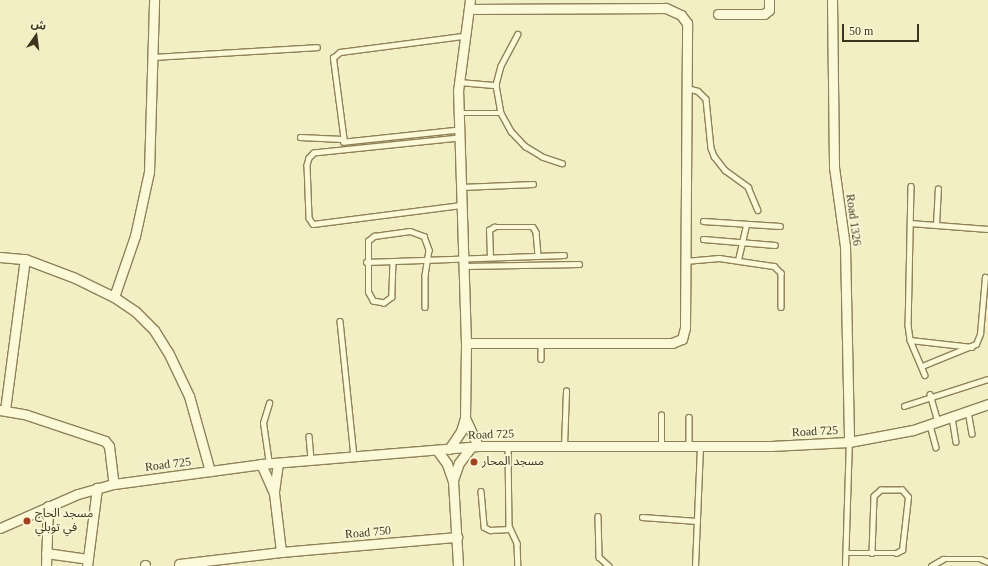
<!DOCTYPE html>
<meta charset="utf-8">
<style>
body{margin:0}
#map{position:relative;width:988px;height:566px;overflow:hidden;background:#f2efc4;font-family:"Times New Roman","Noto Sans Arabic",serif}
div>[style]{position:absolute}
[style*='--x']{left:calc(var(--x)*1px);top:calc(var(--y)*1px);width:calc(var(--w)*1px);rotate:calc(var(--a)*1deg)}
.roads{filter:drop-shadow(1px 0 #8f8158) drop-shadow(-1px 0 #8f8158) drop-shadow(0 1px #8f8158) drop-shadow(0 -1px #8f8158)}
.lane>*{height:4.5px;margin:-2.25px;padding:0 2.25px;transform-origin:2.25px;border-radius:2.25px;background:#fcf9d9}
.street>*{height:9px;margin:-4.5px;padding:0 4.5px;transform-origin:4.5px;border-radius:4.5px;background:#fcf9d9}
.dots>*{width:11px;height:11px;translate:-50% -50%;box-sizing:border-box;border:2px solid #f9f6d5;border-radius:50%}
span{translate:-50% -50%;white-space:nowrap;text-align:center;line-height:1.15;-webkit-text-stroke:3.5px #f9f6d5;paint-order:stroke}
.street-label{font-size:12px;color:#3d341e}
.poi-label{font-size:12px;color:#3d341e}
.left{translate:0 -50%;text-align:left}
.north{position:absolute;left:16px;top:16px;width:40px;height:40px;-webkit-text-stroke:3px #f9f6d5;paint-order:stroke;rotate:14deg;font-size:11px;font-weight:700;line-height:16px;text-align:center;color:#3d341e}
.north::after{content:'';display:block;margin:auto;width:14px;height:18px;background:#3d341e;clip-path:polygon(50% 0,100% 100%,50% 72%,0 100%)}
.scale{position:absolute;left:842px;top:24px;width:77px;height:18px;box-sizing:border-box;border:2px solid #3d341e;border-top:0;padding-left:5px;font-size:12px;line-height:14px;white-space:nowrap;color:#3d341e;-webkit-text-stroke:3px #f9f6d5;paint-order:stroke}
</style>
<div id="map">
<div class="roads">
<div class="lane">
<div style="--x:518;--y:34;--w:36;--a:118"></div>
<div style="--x:501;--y:66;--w:20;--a:105"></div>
<div style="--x:496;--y:85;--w:28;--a:80"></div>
<div style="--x:501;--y:113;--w:21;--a:61"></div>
<div style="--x:511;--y:131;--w:21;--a:47"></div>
<div style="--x:525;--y:146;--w:21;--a:31"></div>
<div style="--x:543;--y:157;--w:20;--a:18"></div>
<div style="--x:151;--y:57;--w:166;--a:-3.4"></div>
<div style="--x:459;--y:82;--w:37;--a:5"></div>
<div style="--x:687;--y:88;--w:11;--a:15"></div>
<div style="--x:698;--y:91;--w:11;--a:45"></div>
<div style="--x:706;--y:99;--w:49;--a:84.2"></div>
<div style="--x:711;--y:148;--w:9;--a:69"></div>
<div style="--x:714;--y:156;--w:18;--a:52"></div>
<div style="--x:725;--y:170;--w:29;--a:36"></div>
<div style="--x:748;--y:187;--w:25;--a:67"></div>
<div style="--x:458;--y:113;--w:43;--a:0"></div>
<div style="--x:459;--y:130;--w:116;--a:174"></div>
<div style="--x:344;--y:142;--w:85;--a:-97.5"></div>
<div style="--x:333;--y:58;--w:9;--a:-41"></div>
<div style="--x:340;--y:52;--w:125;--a:-7.4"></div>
<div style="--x:300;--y:137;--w:42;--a:2.7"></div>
<div style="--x:459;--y:138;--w:146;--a:174.1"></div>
<div style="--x:314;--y:153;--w:7;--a:135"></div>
<div style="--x:309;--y:158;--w:7;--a:106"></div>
<div style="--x:307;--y:165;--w:53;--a:87.8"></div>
<div style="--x:309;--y:218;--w:7;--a:56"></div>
<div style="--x:313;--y:224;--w:149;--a:-7.3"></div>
<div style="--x:911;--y:186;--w:139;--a:91.2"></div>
<div style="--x:908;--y:325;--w:15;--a:82"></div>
<div style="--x:910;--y:340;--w:38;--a:67"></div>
<div style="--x:461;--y:187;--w:72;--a:-2.4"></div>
<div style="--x:703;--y:221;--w:77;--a:3.7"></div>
<div style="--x:910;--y:223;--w:78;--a:4.4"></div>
<div style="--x:936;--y:225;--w:36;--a:-87"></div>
<div style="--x:703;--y:239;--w:72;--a:4.8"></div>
<div style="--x:490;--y:257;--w:27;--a:-92"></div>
<div style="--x:489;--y:230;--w:6;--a:-31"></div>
<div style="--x:494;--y:227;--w:39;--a:0"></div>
<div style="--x:533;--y:227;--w:6;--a:59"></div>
<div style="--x:536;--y:232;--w:24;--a:85"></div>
<div style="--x:738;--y:260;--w:36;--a:-77"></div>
<div style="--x:393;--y:261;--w:36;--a:92"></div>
<div style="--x:392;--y:297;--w:10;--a:143"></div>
<div style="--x:384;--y:303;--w:11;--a:-170"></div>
<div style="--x:373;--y:301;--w:10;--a:-119"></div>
<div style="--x:368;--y:292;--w:51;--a:-90"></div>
<div style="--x:368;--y:241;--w:8;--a:-40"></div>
<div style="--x:374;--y:236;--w:36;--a:-8"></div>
<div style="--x:410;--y:231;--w:15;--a:20"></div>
<div style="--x:424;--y:236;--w:15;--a:70"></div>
<div style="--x:429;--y:250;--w:25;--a:99"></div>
<div style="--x:425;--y:275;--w:32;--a:90"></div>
<div style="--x:685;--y:261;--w:34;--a:-5"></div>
<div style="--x:719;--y:258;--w:56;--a:8.3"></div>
<div style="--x:774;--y:266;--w:10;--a:45"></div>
<div style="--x:781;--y:273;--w:34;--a:90"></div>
<div style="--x:366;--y:262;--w:198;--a:-2"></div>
<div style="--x:464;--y:266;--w:115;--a:-1"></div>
<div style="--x:340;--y:321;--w:137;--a:84.1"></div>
<div style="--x:910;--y:340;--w:62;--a:6.4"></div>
<div style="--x:541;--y:344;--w:15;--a:90"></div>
<div style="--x:922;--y:366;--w:58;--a:-22.2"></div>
<div style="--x:976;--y:344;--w:11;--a:-68"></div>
<div style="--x:980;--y:334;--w:57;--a:-85"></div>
<div style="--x:930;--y:394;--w:29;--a:74"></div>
<div style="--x:904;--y:406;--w:88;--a:-17.8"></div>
<div style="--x:968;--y:411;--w:23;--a:80"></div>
<div style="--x:689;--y:417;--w:29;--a:90"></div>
<div style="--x:952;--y:417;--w:25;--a:81"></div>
<div style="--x:930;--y:425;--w:23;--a:75"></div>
<div style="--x:309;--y:436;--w:24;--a:85"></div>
<div style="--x:508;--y:446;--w:80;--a:89.3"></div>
<div style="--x:509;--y:526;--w:19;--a:65"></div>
<div style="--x:517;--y:543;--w:23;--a:88"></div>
<div style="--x:564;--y:446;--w:55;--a:-87.9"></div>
<div style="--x:661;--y:446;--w:31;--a:-90"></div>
<div style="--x:269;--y:464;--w:41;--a:-98.3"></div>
<div style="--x:263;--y:423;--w:21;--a:-73"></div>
<div style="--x:481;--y:491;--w:36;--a:85"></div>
<div style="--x:484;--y:527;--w:7;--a:27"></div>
<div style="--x:490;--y:530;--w:19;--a:-3"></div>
<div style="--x:598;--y:516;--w:41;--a:88.6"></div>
<div style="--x:599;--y:557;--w:13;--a:42"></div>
<div style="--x:642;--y:517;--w:55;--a:4.2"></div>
<div style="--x:846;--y:553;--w:50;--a:0"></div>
<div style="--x:896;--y:553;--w:7;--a:-27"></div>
<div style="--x:902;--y:550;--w:53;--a:-83.5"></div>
<div style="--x:908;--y:497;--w:9;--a:-131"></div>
<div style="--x:902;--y:490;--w:21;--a:180"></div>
<div style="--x:881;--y:490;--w:9;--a:139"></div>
<div style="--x:874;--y:496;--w:57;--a:92"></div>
<div style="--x:695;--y:566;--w:120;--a:-87.6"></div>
<div style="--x:845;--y:566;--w:124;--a:-88.2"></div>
<div style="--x:931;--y:566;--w:14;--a:-30"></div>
<div style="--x:943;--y:559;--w:38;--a:0"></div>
<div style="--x:981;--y:559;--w:8;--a:23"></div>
</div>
<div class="street">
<div style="--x:832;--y:0;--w:167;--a:89.3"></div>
<div style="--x:834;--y:167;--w:80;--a:82.1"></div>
<div style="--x:845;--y:246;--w:196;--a:88.8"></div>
<div style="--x:718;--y:14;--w:46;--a:0"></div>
<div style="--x:764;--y:14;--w:6;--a:-39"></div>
<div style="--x:769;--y:10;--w:10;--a:-90"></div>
<div style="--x:0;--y:257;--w:25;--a:5"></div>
<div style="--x:25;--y:259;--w:53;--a:20.8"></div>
<div style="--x:75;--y:278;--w:43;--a:26"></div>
<div style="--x:114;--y:297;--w:25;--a:34"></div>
<div style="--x:135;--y:311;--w:27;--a:45"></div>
<div style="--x:154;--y:330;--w:26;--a:58"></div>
<div style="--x:168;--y:352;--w:49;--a:64.5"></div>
<div style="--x:189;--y:396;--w:78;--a:74.4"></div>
<div style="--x:114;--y:297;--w:65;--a:-71"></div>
<div style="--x:135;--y:236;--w:66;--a:-77.7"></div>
<div style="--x:149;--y:172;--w:172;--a:-88.3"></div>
<div style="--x:466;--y:343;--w:206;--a:0"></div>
<div style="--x:672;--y:343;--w:11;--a:-22"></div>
<div style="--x:682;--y:339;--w:11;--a:-75"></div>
<div style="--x:685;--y:328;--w:305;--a:-89.6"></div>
<div style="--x:687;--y:23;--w:10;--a:-127"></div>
<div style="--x:681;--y:15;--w:17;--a:-155"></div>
<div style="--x:666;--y:8;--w:195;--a:179.7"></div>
<div style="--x:0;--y:410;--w:27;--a:10"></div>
<div style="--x:27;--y:415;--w:82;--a:18.4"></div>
<div style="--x:105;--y:441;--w:6;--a:51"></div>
<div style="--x:109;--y:446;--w:38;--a:83"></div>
<div style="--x:5;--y:410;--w:152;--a:-82.5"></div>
<div style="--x:465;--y:418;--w:31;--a:65"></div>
<div style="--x:449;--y:449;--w:22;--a:-56"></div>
<div style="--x:461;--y:431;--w:14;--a:-73"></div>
<div style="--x:465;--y:418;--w:75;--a:-89.2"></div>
<div style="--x:466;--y:343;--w:252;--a:-91.8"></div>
<div style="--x:458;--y:91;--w:92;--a:-82.5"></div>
<div style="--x:437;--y:450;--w:17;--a:54"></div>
<div style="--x:447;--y:464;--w:18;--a:71"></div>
<div style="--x:453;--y:481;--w:85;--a:86.6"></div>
<div style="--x:278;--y:463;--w:30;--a:98"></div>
<div style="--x:274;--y:493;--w:59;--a:83.2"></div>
<div style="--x:261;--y:464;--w:32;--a:66"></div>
<div style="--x:453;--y:480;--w:18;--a:-71"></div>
<div style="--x:459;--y:463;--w:20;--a:-53"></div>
<div style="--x:0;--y:528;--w:85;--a:-23.6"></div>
<div style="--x:78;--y:494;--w:37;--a:-16"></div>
<div style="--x:114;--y:484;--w:148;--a:-7.7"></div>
<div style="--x:261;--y:464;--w:218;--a:-4.7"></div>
<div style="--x:478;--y:446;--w:293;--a:0"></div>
<div style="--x:771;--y:446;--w:78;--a:-2.9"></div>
<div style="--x:849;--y:442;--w:65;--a:-10.6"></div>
<div style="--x:913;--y:430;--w:79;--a:-19.1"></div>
<div style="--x:46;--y:553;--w:42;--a:8.1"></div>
<div style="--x:179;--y:564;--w:103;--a:-6.7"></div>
<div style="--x:281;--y:552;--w:177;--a:-4.9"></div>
<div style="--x:46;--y:566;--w:60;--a:-88.1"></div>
<div style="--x:87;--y:566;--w:79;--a:-82.7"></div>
<div style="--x:145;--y:566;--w:1;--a:-90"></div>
</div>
</div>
<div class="dots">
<div style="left:474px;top:462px;background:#a33f23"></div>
<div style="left:27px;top:521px;background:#a33f23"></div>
</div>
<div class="street-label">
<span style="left:853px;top:220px;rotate:82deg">Road 1326</span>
<span style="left:815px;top:432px;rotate:-3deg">Road 725</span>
<span style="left:491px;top:435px;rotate:-2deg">Road 725</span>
<span style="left:168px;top:465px;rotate:-7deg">Road 725</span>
<span style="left:368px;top:533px;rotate:-5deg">Road 750</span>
</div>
<div class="poi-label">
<span class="left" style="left:482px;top:462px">مسجد المحار</span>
<span class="left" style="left:35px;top:521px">مسجد الحاج<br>في توبلي</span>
</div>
<div class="north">ش</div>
<div class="scale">50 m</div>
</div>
